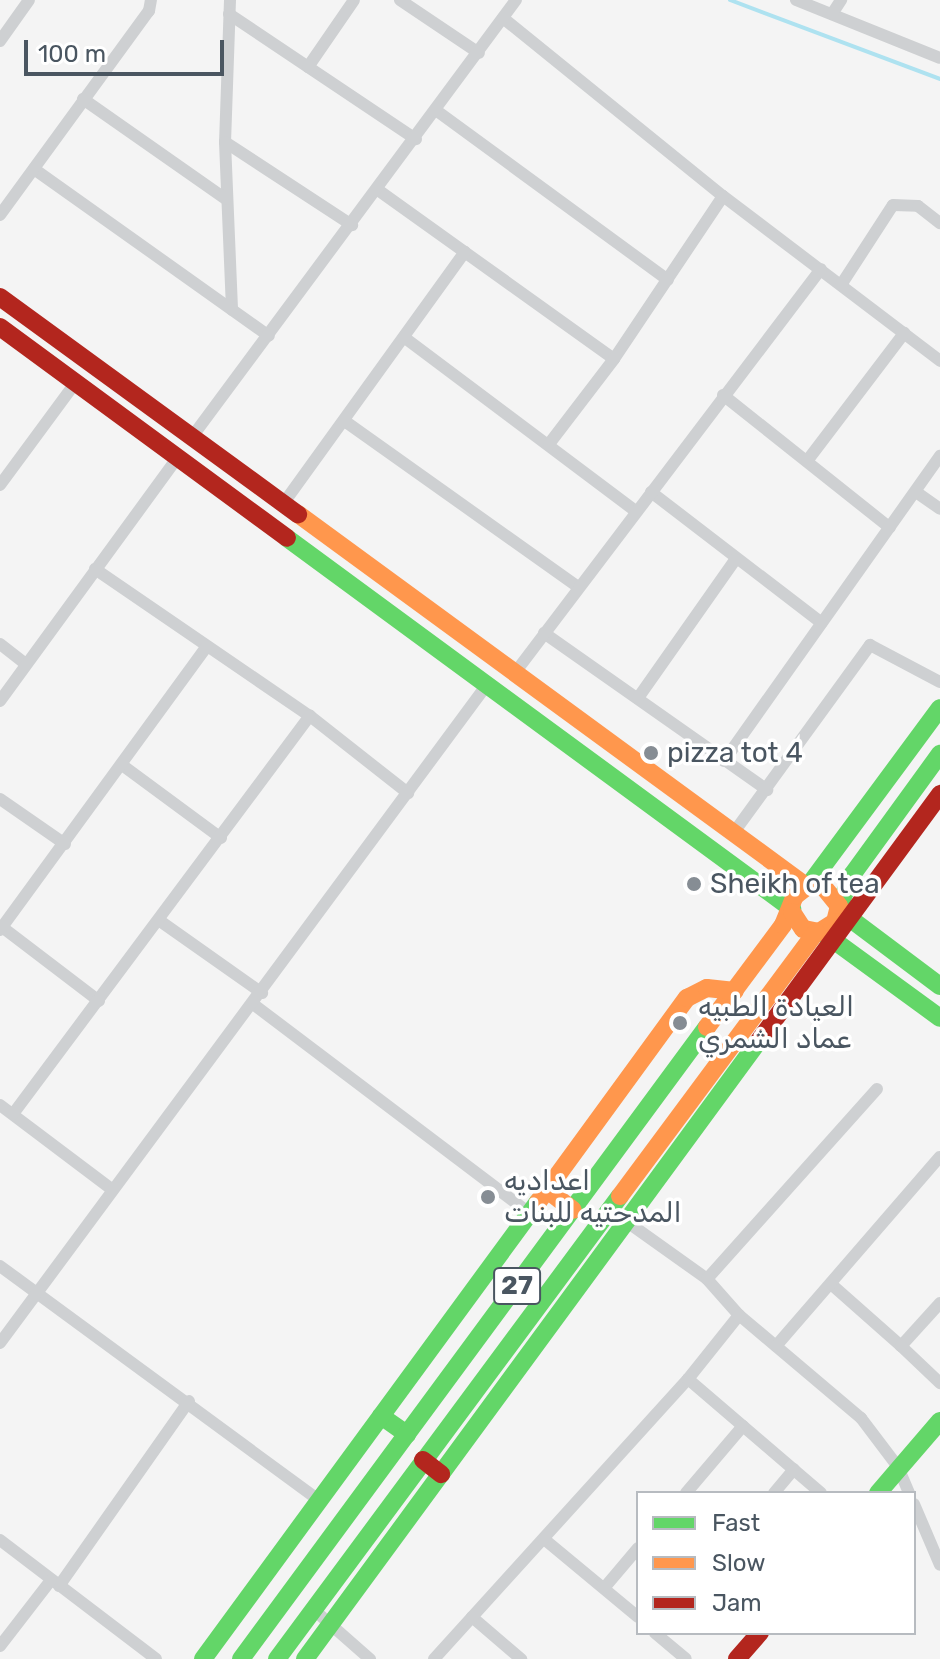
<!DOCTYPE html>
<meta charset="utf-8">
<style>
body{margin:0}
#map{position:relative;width:940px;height:1659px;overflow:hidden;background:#f4f4f4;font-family:Rubik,Cairo,sans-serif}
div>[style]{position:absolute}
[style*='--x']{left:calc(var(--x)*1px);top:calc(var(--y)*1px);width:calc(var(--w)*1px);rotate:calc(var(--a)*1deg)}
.stream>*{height:4px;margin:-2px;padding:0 2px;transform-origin:2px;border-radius:2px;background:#aee2f0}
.street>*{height:12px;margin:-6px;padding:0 6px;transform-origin:6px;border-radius:6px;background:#ced0d2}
.fast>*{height:18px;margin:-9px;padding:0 9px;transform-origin:9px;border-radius:9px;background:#63d668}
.slow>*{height:18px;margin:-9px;padding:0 9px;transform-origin:9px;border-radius:9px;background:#ff974d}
.jam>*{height:18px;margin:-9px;padding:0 9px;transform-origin:9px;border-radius:9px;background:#b3261e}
.dots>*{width:22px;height:22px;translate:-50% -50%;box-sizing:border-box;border:4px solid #fff;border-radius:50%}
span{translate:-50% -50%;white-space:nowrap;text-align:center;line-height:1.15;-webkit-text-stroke:7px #fff;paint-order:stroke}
.shield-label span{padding:2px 6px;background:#fff;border:2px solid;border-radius:6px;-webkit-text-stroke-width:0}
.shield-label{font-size:26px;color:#4a5661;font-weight:700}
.poi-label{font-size:28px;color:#4a5661}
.left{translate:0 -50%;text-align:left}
.legend{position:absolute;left:636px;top:1491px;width:280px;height:144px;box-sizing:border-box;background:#fff;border:2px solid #b7bbc0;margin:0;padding:10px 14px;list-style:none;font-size:24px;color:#4a5661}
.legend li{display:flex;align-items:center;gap:16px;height:40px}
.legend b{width:40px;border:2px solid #b7bbc0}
.scale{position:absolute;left:24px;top:40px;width:200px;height:36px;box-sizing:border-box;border:4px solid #4a5661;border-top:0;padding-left:10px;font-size:24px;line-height:28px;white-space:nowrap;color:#4a5661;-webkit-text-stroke:6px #fff;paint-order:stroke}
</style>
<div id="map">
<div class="stream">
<div style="--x:730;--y:0;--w:224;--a:20.6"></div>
</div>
<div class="street">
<div style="--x:230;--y:0;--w:142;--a:92"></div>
<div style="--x:225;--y:142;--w:168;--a:87.6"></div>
<div style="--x:400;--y:0;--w:95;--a:33.9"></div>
<div style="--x:796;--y:0;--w:155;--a:21.9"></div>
<div style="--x:229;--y:14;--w:225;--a:33.8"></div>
<div style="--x:832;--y:14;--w:17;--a:-57"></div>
<div style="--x:503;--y:18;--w:283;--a:39"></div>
<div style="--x:723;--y:196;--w:273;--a:37.2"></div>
<div style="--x:0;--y:41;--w:50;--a:-54.7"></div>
<div style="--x:308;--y:67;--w:81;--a:-55.5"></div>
<div style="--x:83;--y:99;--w:174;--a:35"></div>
<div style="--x:437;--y:111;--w:286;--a:36.2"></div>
<div style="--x:225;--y:142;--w:152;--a:33.2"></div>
<div style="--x:34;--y:169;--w:288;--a:35.4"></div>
<div style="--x:378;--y:190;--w:290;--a:35.6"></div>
<div style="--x:0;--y:215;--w:253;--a:-53.9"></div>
<div style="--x:149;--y:11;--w:11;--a:-80"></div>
<div style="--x:841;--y:285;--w:95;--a:-57"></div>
<div style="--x:893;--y:205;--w:25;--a:2"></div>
<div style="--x:918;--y:206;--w:28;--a:38"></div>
<div style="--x:405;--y:338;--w:288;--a:36.9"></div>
<div style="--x:723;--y:395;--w:213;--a:38.5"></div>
<div style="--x:346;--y:422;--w:285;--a:35.4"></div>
<div style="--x:192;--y:437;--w:544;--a:-53.45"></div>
<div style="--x:549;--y:444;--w:107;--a:-52.6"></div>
<div style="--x:614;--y:359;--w:196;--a:-56.2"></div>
<div style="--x:807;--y:461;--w:161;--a:-52.8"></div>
<div style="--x:0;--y:485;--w:128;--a:-53.6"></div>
<div style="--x:651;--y:492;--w:215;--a:37.5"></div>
<div style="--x:916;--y:492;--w:29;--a:35"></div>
<div style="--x:283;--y:504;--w:311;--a:-54.2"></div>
<div style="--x:95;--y:569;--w:260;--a:34.4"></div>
<div style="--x:310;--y:716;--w:125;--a:38.2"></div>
<div style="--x:544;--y:633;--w:273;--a:35.1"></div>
<div style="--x:0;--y:644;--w:33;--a:38"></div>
<div style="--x:514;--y:674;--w:508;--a:-52.84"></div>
<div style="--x:638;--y:698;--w:169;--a:-54.9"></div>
<div style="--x:0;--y:701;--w:302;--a:-53.9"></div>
<div style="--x:724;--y:761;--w:374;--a:-54.7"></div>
<div style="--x:122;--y:765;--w:123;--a:36.4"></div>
<div style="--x:0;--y:799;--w:79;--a:34.7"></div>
<div style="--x:732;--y:835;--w:235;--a:-54"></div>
<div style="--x:870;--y:645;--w:79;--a:27.9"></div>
<div style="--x:160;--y:921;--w:125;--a:35.2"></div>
<div style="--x:2;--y:927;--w:122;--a:37.3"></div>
<div style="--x:0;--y:930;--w:351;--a:-53.9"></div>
<div style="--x:253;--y:1004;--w:346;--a:37.1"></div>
<div style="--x:0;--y:1105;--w:141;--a:37"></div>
<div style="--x:13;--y:1114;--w:497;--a:-53.3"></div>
<div style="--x:609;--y:1209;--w:120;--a:35.5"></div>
<div style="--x:707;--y:1279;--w:48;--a:48.4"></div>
<div style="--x:739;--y:1315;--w:160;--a:40.2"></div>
<div style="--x:861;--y:1418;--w:61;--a:52.9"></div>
<div style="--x:898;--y:1467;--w:28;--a:67"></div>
<div style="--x:0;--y:1266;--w:396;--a:36.3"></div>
<div style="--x:707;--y:1279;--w:255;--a:-48.2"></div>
<div style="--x:831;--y:1284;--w:94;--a:41.5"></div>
<div style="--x:940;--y:1303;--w:58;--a:132.2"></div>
<div style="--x:901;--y:1346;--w:54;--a:43.5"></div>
<div style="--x:0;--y:1343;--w:817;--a:-53.51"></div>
<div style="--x:776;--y:1346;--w:250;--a:-49.1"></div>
<div style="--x:688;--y:1379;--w:175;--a:40.6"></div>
<div style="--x:686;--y:1493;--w:88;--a:-49.6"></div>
<div style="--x:774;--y:1493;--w:31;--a:-50"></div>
<div style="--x:914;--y:1504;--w:66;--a:66.9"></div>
<div style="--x:544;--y:1539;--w:122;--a:39.7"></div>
<div style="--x:0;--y:1540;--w:196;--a:37.3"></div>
<div style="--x:59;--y:1586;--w:226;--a:-54.9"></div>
<div style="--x:605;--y:1587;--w:51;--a:-49.8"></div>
<div style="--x:313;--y:1609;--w:76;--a:41.3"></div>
<div style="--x:472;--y:1617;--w:65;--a:40.6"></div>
<div style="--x:655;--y:1633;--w:40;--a:40"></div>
<div style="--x:0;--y:1646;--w:83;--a:-52.3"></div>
<div style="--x:434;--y:1659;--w:378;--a:-47.8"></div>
<div style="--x:688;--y:1379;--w:82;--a:-51.4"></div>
</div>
<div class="fast">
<div style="--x:287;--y:538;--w:627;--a:36.3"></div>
<div style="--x:809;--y:885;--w:220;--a:-53.5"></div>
<div style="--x:839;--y:906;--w:34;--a:-67"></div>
<div style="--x:852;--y:875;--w:150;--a:-54"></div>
<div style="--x:840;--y:911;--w:125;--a:36.9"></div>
<div style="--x:825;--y:934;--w:142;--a:36.1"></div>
<div style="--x:381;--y:1416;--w:32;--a:35"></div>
<div style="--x:878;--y:1493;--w:95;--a:-49.3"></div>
<div style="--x:203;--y:1659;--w:567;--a:-53.76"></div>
<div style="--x:241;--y:1659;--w:785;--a:-53.6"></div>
<div style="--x:277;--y:1659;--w:576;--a:-53.47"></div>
<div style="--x:305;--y:1659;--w:765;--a:-53.71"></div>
</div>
<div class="slow">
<div style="--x:298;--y:514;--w:630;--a:36.21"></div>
<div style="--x:707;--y:1027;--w:127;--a:-53.3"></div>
<div style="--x:783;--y:925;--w:31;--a:-68"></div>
<div style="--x:795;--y:896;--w:18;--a:-38"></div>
<div style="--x:809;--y:885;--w:13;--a:0"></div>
<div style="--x:822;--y:885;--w:27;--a:51"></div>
<div style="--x:839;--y:906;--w:16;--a:104"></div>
<div style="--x:835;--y:922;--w:19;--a:148"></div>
<div style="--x:819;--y:932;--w:16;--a:-169"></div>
<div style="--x:803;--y:929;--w:20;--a:-123"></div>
<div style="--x:546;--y:1189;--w:34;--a:38"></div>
<div style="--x:620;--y:1196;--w:329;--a:-53.4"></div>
<div style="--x:538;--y:1202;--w:253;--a:-53.9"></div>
<div style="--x:687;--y:998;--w:22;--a:-27"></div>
<div style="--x:707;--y:988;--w:28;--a:6"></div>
</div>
<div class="jam">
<div style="--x:0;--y:297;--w:369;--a:36.1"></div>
<div style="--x:0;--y:327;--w:356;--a:36.3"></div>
<div style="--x:758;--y:1042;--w:308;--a:-53.7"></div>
<div style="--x:423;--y:1460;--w:23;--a:38"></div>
<div style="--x:737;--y:1659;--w:35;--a:-49"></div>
</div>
<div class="dots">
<div style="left:651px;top:753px;background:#868d94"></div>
<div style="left:694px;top:884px;background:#868d94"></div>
<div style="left:680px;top:1023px;background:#868d94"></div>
<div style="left:488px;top:1197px;background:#868d94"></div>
</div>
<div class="shield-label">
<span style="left:517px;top:1286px">27</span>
</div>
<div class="poi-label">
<span class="left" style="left:667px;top:753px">pizza tot 4</span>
<span class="left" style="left:710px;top:884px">Sheikh of tea</span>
<span class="left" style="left:698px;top:1023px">العيادة الطبيه<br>عماد الشمري</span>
<span class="left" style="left:504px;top:1197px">اعداديه<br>المدحتيه للبنات</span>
</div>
<ul class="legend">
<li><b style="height:10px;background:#63d668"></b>Fast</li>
<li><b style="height:10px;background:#ff974d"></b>Slow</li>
<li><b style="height:10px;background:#b3261e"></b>Jam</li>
</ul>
<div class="scale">100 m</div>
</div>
